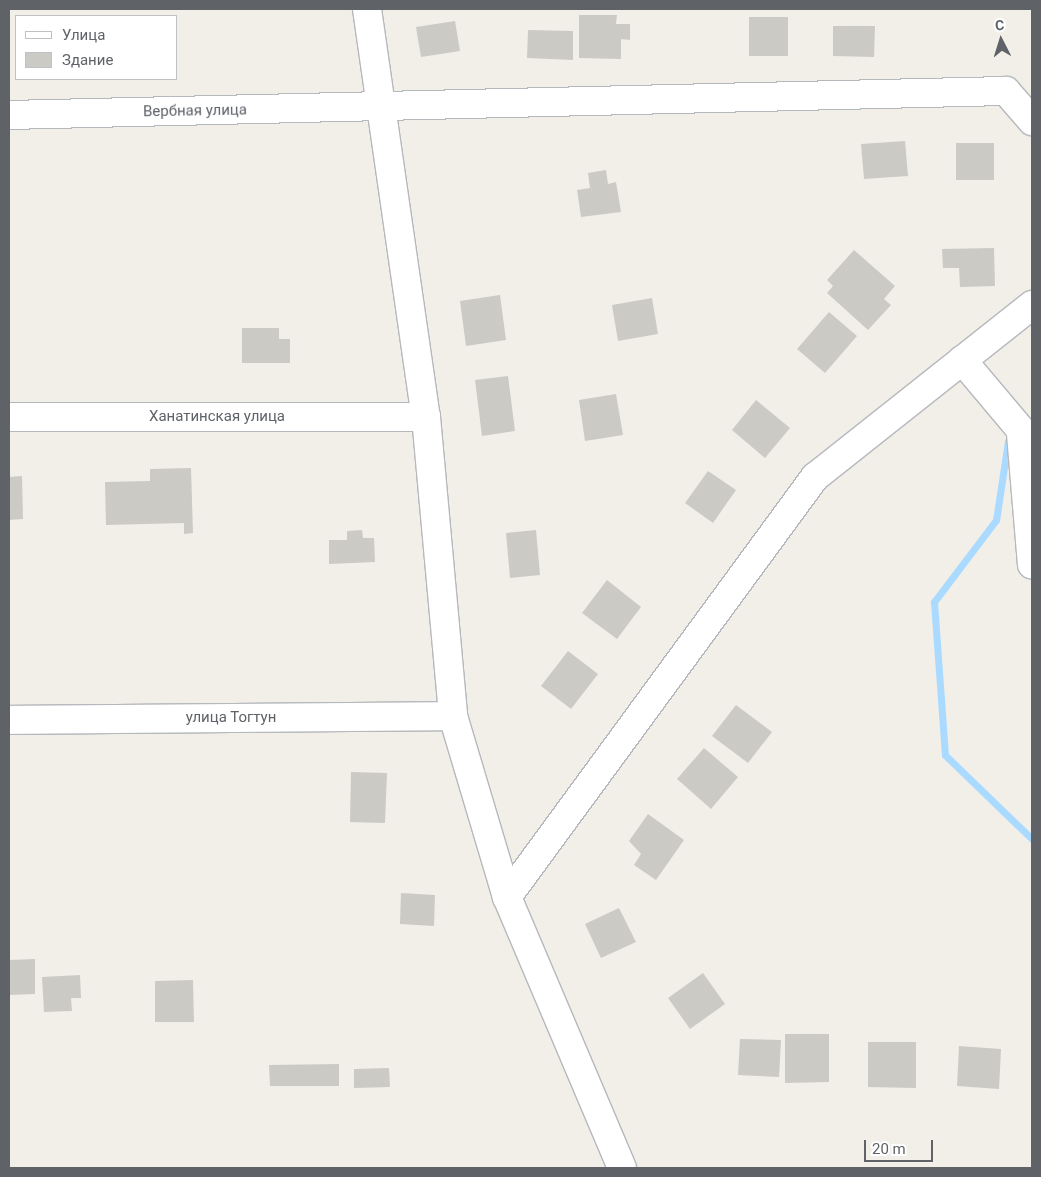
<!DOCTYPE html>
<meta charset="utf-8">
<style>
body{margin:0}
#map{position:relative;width:1041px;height:1177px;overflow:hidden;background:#f1efe8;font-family:Roboto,sans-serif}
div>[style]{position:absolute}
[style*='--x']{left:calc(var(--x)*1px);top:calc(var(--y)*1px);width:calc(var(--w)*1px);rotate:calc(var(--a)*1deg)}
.stream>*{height:7px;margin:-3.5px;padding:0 3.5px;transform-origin:3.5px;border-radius:3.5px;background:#aadaff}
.building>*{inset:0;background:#cccac5}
.roads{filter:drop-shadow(1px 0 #b5b8bc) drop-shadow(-1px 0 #b5b8bc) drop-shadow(0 1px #b5b8bc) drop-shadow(0 -1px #b5b8bc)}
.minor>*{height:28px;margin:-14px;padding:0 14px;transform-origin:14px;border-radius:14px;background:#fff}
span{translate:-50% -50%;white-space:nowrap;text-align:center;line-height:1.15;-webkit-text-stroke:4px #fff;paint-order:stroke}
.street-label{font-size:15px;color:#5f6368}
.frame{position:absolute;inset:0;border:10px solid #5f6368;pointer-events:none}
.legend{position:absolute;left:15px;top:15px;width:162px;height:65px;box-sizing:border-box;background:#fff;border:1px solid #bfc1c3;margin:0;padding:6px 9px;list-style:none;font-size:15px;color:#5f6368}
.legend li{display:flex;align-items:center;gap:10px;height:25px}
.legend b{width:25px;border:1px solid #bfc1c3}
.north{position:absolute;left:976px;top:15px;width:50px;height:50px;-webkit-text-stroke:4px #fff;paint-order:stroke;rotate:355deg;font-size:14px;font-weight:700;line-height:20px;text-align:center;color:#5f6368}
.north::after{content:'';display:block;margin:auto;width:18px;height:22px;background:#5f6368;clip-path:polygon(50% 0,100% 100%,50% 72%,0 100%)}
.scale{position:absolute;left:864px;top:1140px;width:69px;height:22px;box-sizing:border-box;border:2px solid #5f6368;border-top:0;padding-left:6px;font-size:15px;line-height:18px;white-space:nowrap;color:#5f6368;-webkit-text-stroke:4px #fff;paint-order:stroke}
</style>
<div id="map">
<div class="stream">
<div style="--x:1008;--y:441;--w:80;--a:98.6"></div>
<div style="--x:996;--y:520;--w:103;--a:127.1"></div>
<div style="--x:934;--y:602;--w:153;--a:85.9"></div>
<div style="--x:945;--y:755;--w:121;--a:44"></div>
</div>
<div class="building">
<div style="clip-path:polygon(579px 15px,617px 15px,616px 24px,630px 24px,630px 40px,621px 39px,621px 59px,579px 58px)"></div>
<div style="clip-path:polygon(749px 17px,788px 17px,788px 56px,749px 56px)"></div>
<div style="clip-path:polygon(455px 21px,460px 51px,421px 57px,416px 27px)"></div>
<div style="clip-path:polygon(833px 26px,875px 26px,874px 57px,833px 56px)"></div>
<div style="clip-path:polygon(528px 30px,573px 31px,573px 60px,527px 58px)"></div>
<div style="clip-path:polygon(905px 141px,908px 176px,864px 179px,861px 144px)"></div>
<div style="clip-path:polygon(956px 143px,994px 143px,994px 180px,956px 180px)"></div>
<div style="clip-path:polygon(606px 170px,608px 184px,616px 182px,621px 212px,581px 217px,577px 190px,590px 188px,588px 173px)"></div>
<div style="clip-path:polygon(994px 248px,995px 286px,960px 287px,959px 268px,943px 268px,942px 249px)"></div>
<div style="clip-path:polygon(854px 250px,895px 286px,884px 299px,891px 305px,868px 330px,827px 293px,833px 286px,827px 280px)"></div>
<div style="clip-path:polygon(500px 295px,506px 340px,466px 346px,460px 301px)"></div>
<div style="clip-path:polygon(652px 298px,658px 334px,618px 341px,612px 305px)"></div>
<div style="clip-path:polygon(829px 312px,857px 336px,825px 373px,797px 349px)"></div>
<div style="clip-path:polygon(242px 328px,279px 328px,279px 339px,290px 339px,290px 363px,242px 363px)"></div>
<div style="clip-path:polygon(508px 376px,515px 431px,482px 436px,475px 380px)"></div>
<div style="clip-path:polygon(616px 394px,623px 435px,585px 441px,579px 400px)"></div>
<div style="clip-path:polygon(756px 400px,790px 428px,765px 458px,732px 430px)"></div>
<div style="clip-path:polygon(191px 468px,193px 533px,184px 534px,184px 523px,106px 525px,105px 482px,150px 481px,150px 469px)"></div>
<div style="clip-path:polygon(708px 471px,736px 490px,713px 523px,685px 503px)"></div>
<div style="clip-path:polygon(22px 476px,23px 519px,9px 520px,9px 477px)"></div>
<div style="clip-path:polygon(362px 530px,363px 538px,374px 538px,375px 562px,329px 564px,329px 540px,347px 540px,347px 531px)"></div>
<div style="clip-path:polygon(536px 530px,540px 575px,510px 578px,506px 533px)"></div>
<div style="clip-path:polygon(607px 580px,641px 607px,617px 639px,582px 613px)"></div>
<div style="clip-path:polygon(568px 651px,598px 674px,571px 709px,541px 686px)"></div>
<div style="clip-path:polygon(736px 705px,772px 732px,748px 763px,712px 736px)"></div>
<div style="clip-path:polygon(704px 748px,738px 777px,711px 809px,677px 779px)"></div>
<div style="clip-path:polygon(351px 772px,387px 773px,385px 823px,350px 822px)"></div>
<div style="clip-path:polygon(648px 814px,684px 840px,656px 880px,634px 865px,641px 854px,629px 841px)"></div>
<div style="clip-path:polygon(401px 893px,435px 895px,434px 926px,400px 924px)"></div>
<div style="clip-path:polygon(619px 908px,636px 942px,601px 958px,585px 924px)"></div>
<div style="clip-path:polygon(35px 959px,35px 994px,9px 995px,9px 960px)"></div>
<div style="clip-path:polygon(703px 973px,725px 1004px,690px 1029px,668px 998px)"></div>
<div style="clip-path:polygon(80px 975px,81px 998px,71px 998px,72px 1011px,44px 1012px,42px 977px)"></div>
<div style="clip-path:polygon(193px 980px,194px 1022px,155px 1022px,155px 981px)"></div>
<div style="clip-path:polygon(785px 1034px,829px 1034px,829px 1082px,785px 1083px)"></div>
<div style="clip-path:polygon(740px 1039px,781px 1040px,779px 1077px,738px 1075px)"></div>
<div style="clip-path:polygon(868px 1042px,916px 1042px,916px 1088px,868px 1087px)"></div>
<div style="clip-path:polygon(959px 1046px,1001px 1049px,999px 1089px,957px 1086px)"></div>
<div style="clip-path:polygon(339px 1064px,339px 1086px,270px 1086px,269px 1065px)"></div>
<div style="clip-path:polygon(389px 1068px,390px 1087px,354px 1088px,354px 1069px)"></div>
</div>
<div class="roads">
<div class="minor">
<div style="--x:367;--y:9;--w:412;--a:81.8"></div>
<div style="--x:426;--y:417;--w:300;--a:84.8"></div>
<div style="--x:453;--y:716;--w:189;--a:73.4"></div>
<div style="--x:507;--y:897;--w:294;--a:67"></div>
<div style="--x:9;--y:115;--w:997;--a:-1.38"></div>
<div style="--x:1006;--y:91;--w:40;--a:49"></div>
<div style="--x:962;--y:360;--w:109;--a:49.9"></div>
<div style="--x:9;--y:417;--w:417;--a:0"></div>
<div style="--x:1021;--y:434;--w:131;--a:85.2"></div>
<div style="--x:9;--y:720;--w:444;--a:-0.5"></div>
<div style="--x:507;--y:897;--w:521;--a:-53.75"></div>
<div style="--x:815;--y:477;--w:277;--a:-38.4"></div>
</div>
</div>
<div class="street-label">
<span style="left:195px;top:111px;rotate:-1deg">Вербная улица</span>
<span style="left:217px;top:417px">Ханатинская улица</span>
<span style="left:231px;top:718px">улица Тогтун</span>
</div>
<div class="frame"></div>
<ul class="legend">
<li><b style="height:6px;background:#fff"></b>Улица</li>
<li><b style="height:14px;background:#cccac5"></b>Здание</li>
</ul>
<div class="north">С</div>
<div class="scale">20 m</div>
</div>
